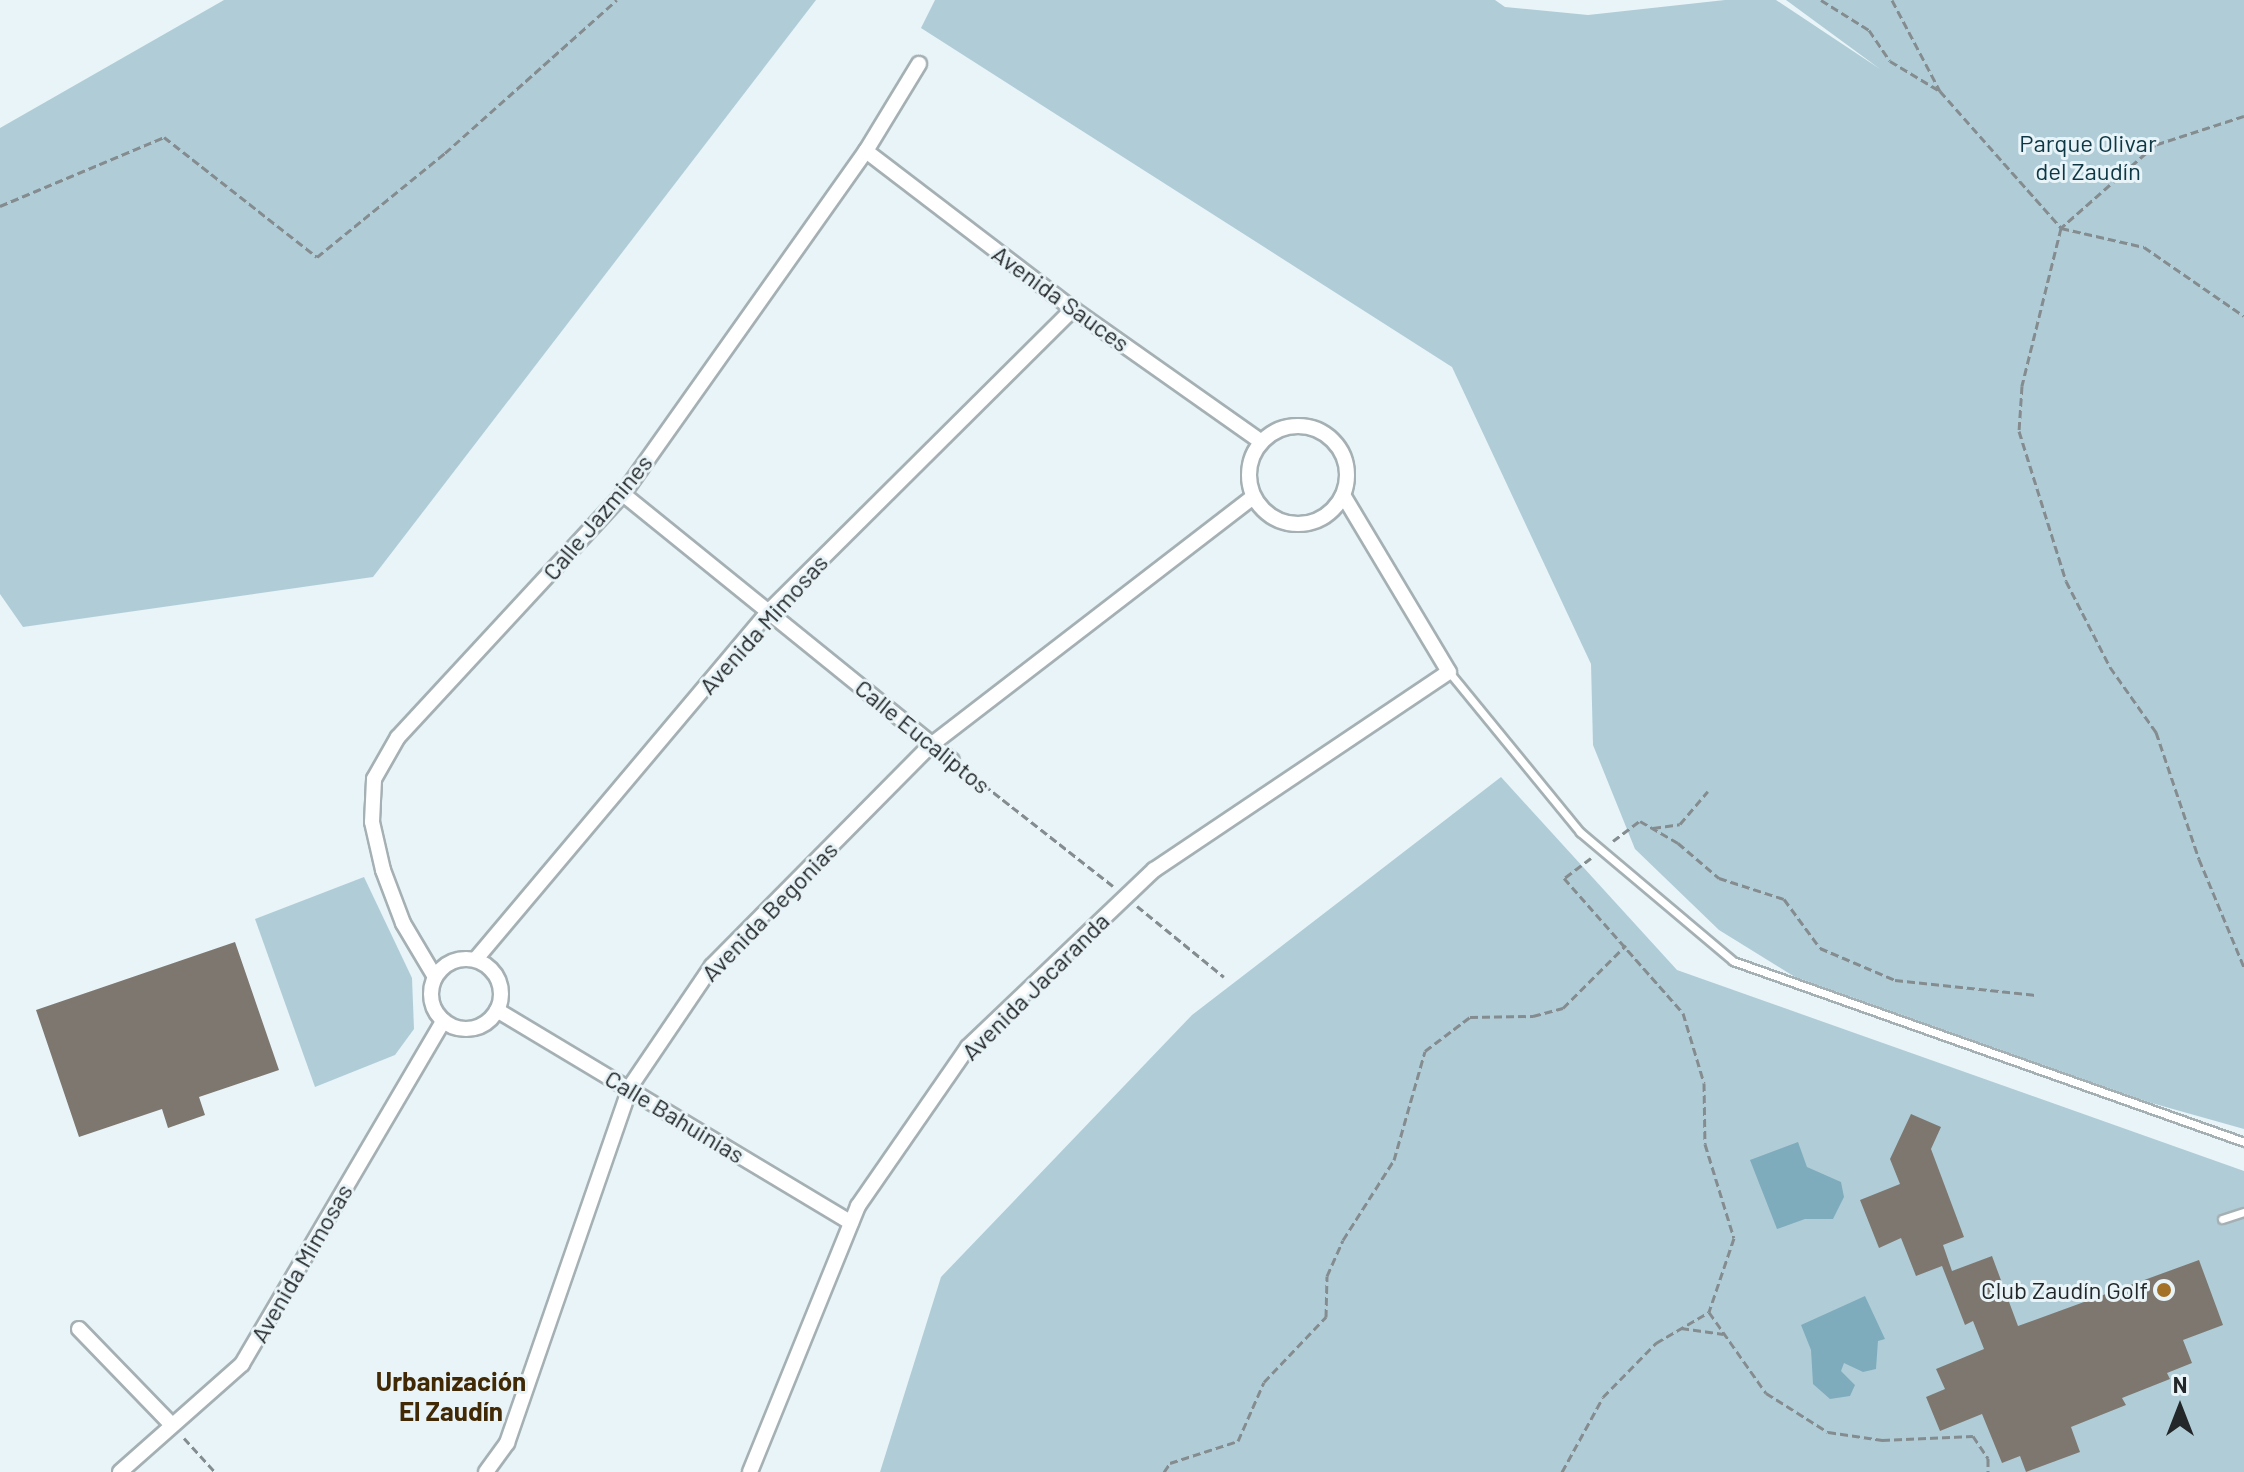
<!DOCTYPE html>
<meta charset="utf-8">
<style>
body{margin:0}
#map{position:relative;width:2244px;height:1472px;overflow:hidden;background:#e8f4f8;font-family:Barlow,sans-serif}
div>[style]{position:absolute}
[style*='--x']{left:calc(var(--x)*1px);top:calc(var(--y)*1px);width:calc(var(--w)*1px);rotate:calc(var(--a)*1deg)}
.green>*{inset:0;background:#b0cdd7}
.water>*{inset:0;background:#7facbc}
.building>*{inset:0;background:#7e7770}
.path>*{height:3px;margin-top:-1.5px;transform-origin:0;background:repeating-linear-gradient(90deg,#848c8f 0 8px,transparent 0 12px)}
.roads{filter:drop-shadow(2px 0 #a5b0b4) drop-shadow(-2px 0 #a5b0b4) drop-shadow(0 2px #a5b0b4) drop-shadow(0 -2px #a5b0b4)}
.lane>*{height:7px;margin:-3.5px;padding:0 3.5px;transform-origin:3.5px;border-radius:3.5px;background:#fff}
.street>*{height:14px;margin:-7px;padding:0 7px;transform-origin:7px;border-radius:7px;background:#fff}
.street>.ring{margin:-7px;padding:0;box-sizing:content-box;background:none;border:14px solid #fff;border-radius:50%}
.dots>*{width:22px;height:22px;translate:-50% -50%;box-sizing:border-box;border:4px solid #e8f4f8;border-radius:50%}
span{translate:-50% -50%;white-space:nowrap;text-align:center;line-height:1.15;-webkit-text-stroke:6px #e8f4f8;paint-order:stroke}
.park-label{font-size:24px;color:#0d3744}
.street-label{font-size:24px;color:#232729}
.poi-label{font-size:24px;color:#232729}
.right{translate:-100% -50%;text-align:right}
.neighbourhood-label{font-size:26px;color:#412905;font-weight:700}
.north{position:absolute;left:2140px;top:1368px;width:80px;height:80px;-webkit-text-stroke:6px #e8f4f8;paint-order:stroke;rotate:0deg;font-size:22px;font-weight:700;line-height:32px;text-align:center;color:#232729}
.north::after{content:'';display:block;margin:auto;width:28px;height:36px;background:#232729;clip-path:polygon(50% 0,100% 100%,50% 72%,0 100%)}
</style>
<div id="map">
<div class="green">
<div style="clip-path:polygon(224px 0,816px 0,373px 577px,23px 627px,0 594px,0 128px)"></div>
<div style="clip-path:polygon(935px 0,1495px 0,1505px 7px,1588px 15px,1725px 0,1776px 0,1880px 69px,1786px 0,2244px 0,2244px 1129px,2148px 1102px,1795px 977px,1719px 930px,1635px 849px,1593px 745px,1591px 664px,1452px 367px,921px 28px)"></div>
<div style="clip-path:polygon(1501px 777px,1677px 970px,2244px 1171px,2244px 1472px,880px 1472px,941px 1277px,1192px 1015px)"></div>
<div style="clip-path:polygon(364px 877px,412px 978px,414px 1029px,395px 1055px,315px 1087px,255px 919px)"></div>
</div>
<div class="water">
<div style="clip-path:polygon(1798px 1142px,1807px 1167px,1841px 1182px,1844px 1197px,1833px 1219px,1805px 1219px,1777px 1229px,1750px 1160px)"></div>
<div style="clip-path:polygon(1865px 1296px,1885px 1339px,1878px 1341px,1876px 1369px,1863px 1372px,1844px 1363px,1841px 1371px,1855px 1385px,1850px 1396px,1830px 1399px,1813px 1384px,1811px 1350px,1801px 1325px)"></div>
</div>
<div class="building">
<div style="clip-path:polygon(235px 942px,279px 1070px,199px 1097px,205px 1115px,168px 1128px,162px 1109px,79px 1137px,36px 1010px)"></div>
<div style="clip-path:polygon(1911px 1114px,1941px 1127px,1931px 1149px,1964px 1237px,1943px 1245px,1952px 1271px,1992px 1256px,2018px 1326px,2199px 1260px,2223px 1325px,2183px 1340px,2192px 1363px,2167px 1373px,2170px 1379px,2122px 1398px,2126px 1405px,2071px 1427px,2080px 1452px,2026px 1472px,2020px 1456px,2002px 1463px,1982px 1414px,1940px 1431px,1926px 1397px,1945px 1389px,1936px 1369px,1984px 1349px,1973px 1321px,1965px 1325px,1942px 1266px,1916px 1276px,1901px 1238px,1879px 1248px,1860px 1200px,1900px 1184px,1890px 1159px)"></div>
</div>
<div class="path">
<div style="--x:1821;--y:0;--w:57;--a:32"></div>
<div style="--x:1869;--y:30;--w:37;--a:56"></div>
<div style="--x:1890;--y:61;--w:58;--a:31"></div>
<div style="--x:1892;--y:0;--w:103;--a:62.2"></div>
<div style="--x:1940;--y:91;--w:183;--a:48.5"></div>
<div style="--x:2061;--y:228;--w:85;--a:12.9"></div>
<div style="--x:2144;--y:247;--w:121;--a:34.6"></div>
<div style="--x:2244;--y:116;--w:94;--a:162"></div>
<div style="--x:2155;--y:145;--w:125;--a:138.6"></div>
<div style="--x:2061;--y:228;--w:163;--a:103.9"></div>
<div style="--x:2022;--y:386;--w:45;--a:93.8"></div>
<div style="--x:2019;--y:431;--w:157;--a:72.6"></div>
<div style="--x:2066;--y:581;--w:97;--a:62.9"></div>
<div style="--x:2110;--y:667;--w:80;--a:54.7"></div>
<div style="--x:2156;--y:732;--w:134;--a:71.3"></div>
<div style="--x:2199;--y:859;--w:117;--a:67.4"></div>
<div style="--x:0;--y:206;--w:178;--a:-22.8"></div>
<div style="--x:164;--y:137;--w:194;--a:38.1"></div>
<div style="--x:317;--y:257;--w:165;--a:-39.1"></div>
<div style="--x:445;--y:153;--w:230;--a:-41.7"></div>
<div style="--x:965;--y:770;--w:188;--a:38.1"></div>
<div style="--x:1653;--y:828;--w:27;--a:-8"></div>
<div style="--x:1680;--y:824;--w:43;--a:-49.7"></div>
<div style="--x:1613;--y:841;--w:34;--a:-37"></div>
<div style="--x:1640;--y:821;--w:44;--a:30.1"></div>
<div style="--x:1678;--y:843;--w:54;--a:40.5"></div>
<div style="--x:1719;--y:878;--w:68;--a:17.9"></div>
<div style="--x:1784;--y:899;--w:61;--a:53.7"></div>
<div style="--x:1820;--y:948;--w:82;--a:23.1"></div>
<div style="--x:1895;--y:980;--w:142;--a:6.1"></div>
<div style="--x:1591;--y:858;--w:34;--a:143"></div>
<div style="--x:1564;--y:878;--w:180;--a:48.6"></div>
<div style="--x:1683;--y:1013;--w:73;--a:73.3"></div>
<div style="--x:1704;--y:1083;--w:61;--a:89.1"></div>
<div style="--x:1705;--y:1144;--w:98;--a:72.9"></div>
<div style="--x:1734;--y:1238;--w:78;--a:108.7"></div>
<div style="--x:1709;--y:1312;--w:99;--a:54.9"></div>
<div style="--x:1766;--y:1393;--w:73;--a:32.2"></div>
<div style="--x:1828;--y:1432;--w:55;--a:8.4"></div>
<div style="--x:1882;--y:1440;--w:91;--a:-2.5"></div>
<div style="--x:1973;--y:1436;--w:27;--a:56"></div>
<div style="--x:1988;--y:1458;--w:14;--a:90"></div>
<div style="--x:1137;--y:906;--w:112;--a:39.2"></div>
<div style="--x:1681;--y:1328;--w:43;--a:7.9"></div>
<div style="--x:184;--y:1438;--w:46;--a:47.6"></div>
<div style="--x:1164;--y:1472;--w:11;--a:-56"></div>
<div style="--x:1170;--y:1463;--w:71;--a:-17.9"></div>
<div style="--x:1238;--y:1441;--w:64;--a:-66.2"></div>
<div style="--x:1264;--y:1382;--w:90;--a:-46.4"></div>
<div style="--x:1326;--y:1317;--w:41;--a:-88.6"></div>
<div style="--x:1327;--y:1276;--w:39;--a:-66"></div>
<div style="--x:1343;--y:1240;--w:95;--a:-57.5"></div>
<div style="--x:1394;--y:1160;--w:113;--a:-74.1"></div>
<div style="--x:1425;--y:1051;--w:56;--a:-37.1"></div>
<div style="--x:1470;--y:1017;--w:63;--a:-0.9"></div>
<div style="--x:1533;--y:1016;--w:31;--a:-15"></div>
<div style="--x:1563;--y:1008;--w:89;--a:-45"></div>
<div style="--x:1562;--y:1472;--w:85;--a:-61.3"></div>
<div style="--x:1603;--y:1397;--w:76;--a:-45.5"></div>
<div style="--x:1656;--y:1343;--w:61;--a:-30.3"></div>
</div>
<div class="roads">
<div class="lane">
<div style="--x:1449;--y:672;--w:207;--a:50.7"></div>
<div style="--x:1580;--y:832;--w:200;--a:40.1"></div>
<div style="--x:1733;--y:961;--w:542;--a:19.5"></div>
<div style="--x:2222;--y:1219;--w:23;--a:-18"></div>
</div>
<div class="street">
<div style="--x:866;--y:151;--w:260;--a:37.4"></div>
<div style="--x:1073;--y:309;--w:229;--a:35.2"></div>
<div class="ring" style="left:1249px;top:426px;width:84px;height:84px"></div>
<div style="--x:623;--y:494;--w:423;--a:39"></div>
<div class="ring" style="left:431px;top:959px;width:56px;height:56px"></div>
<div style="--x:476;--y:959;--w:455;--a:-49.9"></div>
<div style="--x:769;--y:611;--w:429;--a:-44.8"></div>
<div style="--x:435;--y:977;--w:63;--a:-120.7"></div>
<div style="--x:403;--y:923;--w:57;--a:-110.7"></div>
<div style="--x:383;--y:870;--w:49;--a:-102.9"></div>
<div style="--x:372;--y:822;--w:43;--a:-87.3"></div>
<div style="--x:374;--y:779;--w:48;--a:-60.3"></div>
<div style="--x:398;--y:737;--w:331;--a:-47.2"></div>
<div style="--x:623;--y:494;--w:420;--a:-54.7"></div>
<div style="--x:866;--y:151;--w:102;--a:-58.7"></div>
<div style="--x:497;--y:1010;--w:413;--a:31"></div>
<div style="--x:79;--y:1329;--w:132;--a:45.9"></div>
<div style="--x:120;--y:1472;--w:163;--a:-41.5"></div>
<div style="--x:242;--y:1364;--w:398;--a:-59.6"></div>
<div style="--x:486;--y:1472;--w:36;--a:-54"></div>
<div style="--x:507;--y:1443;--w:377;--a:-70.9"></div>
<div style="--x:630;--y:1087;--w:146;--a:-55.9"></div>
<div style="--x:712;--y:966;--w:311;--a:-45.3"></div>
<div style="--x:931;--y:745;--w:405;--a:-37.6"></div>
<div style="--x:750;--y:1472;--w:287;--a:-67.9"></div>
<div style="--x:858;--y:1206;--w:193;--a:-55.3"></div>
<div style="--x:968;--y:1047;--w:257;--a:-43.6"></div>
<div style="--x:1154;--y:870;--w:355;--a:-33.9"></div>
<div style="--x:1449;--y:672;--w:206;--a:-120.9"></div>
</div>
</div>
<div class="dots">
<div style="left:2164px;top:1290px;background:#a47128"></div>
</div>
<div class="park-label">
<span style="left:2088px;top:157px">Parque Olivar<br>del Zaudín</span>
</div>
<div class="street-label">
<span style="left:1061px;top:298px;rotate:36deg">Avenida Sauces</span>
<span style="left:597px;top:517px;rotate:-50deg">Calle Jazmines</span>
<span style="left:763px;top:624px;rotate:-48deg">Avenida Mimosas</span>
<span style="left:923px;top:736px;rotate:39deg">Calle Eucaliptos</span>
<span style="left:769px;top:911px;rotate:-46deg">Avenida Begonias</span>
<span style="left:1035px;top:986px;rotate:-45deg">Avenida Jacaranda</span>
<span style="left:675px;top:1116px;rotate:31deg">Calle Bahuinias</span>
<span style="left:301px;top:1263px;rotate:-60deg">Avenida Mimosas</span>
</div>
<div class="poi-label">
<span class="right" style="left:2148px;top:1290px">Club Zaudín Golf</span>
</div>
<div class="neighbourhood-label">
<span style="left:451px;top:1396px">Urbanización<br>El Zaudín</span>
</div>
<div class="north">N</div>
</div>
